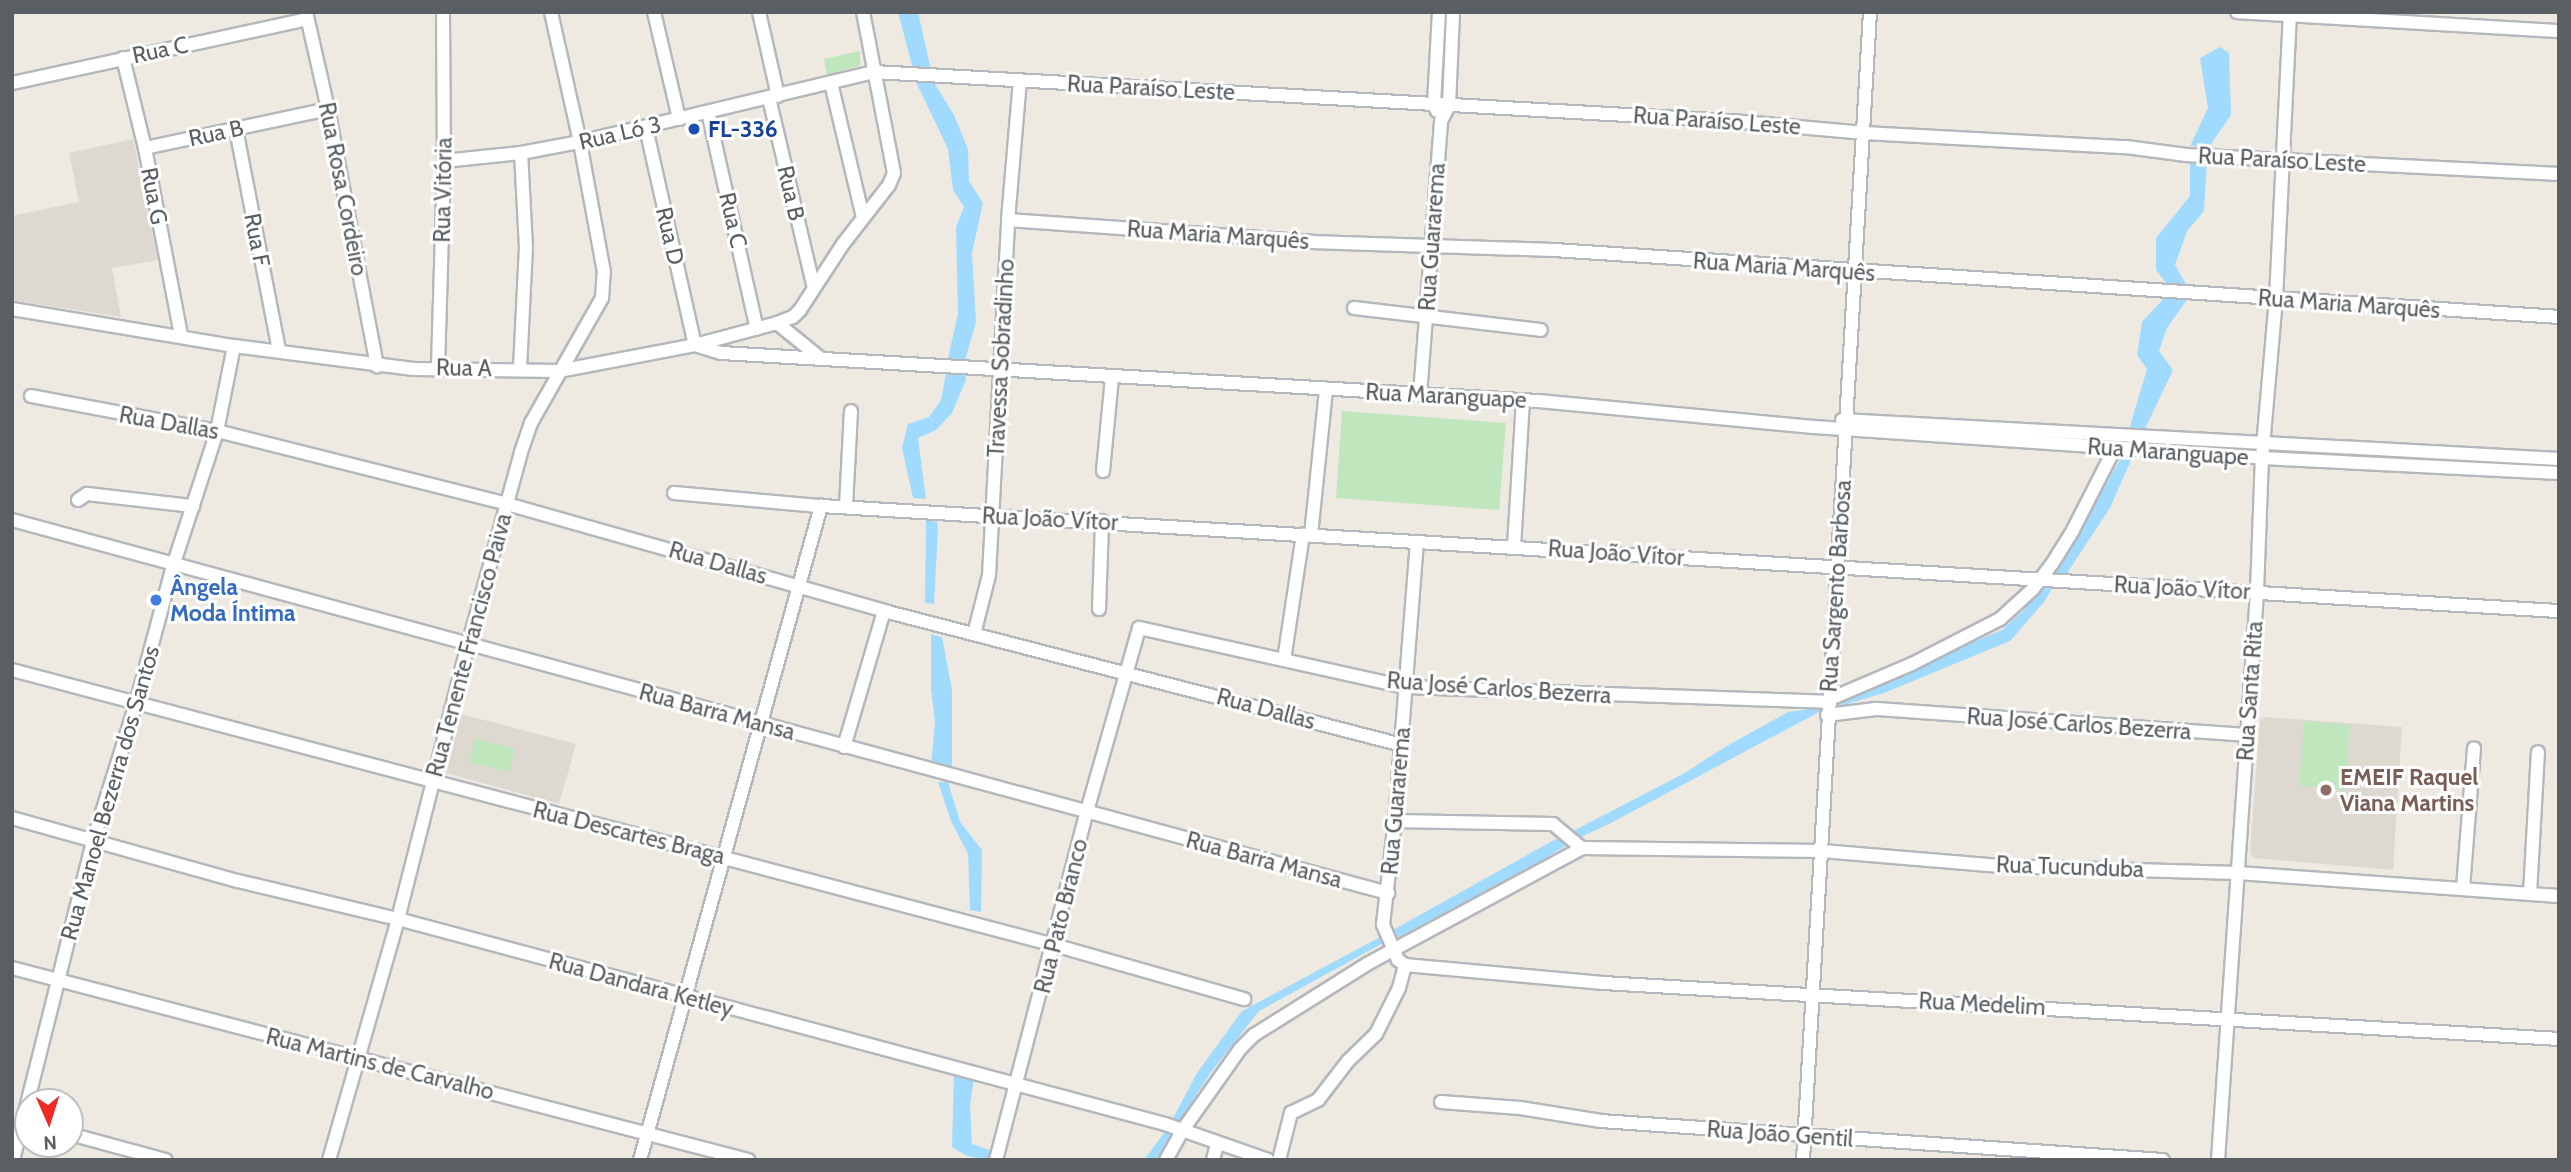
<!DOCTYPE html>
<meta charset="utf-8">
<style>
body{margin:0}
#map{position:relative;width:2571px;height:1172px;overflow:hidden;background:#eeeae1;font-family:Cabin,sans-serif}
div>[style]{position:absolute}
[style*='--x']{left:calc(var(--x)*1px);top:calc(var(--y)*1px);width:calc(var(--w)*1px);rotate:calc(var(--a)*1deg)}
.education>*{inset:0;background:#ded9d0}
.green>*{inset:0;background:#bfe6bd}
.water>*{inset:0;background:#a0dbff}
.roads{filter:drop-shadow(2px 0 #b4b8bd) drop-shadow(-2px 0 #b4b8bd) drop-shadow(0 2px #b4b8bd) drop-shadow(0 -2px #b4b8bd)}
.street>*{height:12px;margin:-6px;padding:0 6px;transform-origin:6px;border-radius:6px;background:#fff}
.dots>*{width:19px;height:19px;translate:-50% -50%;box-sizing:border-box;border:4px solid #fff;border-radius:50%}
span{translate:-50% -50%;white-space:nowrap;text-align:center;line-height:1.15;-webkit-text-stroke:6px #fff;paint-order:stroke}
.street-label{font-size:23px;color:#5a5f63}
.transit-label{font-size:23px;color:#164399;font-weight:700}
.left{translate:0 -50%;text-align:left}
.shop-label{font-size:23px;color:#366cbe;font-weight:700}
.education-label{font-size:23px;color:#785e54;font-weight:700}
.frame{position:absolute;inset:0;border:14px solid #5a5f63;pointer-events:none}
.north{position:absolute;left:14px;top:1088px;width:70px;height:70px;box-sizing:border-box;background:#fff;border:2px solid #bdbfc1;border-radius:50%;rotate:177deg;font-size:19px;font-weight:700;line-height:28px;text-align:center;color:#5a5f63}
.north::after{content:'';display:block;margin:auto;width:24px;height:32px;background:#ee2a27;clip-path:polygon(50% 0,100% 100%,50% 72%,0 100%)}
</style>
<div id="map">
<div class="education">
<div style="clip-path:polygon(133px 139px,158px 260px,112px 268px,121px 317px,12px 300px,12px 216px,79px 202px,69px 153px)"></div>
<div style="clip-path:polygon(461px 714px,576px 744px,559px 804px,446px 773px)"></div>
<div style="clip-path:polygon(2265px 717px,2402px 727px,2393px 870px,2254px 858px,2250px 853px,2260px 719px)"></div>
</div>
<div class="green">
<div style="clip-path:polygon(860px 51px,860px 66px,827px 75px,824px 59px)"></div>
<div style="clip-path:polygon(1342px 411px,1506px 423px,1499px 510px,1336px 498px)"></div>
<div style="clip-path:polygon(2304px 721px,2350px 725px,2345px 790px,2299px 786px)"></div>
<div style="clip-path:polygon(475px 738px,515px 749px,509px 772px,469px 762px)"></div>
</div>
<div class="water">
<div style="clip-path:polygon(898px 12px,918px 12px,931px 70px,913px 69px)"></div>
<div style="clip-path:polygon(2220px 47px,2229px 53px,2231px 115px,2209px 147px,2190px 146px,2208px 108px,2200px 58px)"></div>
<div style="clip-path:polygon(915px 80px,933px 81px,954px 115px,968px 149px,969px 181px,983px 203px,972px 253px,976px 322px,965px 360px,948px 358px,958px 314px,956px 227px,964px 207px,953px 190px,948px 149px)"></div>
<div style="clip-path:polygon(2190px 157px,2207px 158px,2204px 211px,2187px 231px,2175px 265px,2187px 286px,2167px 284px,2156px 270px,2156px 238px,2190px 196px)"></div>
<div style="clip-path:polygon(2167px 295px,2189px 297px,2167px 328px,2159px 351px,2173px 370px,2143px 433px,2128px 433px,2147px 369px,2137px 355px,2142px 322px)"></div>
<div style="clip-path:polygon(947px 368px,965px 370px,966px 380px,952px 413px,936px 430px,918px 438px,926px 499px,913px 498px,902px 448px,908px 424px,929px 417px,941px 400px)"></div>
<div style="clip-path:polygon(2135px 451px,2110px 508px,2073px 564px,2067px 574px,2055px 573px,2124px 453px)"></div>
<div style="clip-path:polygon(926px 520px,937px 522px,938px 528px,934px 604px,925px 603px)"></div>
<div style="clip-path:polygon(2042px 582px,2054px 585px,2044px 602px,2010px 641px,1884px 693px,1833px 708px,1833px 701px,2002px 630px,2025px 609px)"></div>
<div style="clip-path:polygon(931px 634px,942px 637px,952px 690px,952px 770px,931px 765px,935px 722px,931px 689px)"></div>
<div style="clip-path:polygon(1822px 707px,1821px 711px,1611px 823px,1579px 838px,1573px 831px,1683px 774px,1725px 747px,1788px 712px)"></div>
<div style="clip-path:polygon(938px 782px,948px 782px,960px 822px,982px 850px,981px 912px,970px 910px,968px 854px,951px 821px)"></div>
<div style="clip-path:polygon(1563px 835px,1570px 843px,1541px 861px,1395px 939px,1391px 931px)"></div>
<div style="clip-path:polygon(1382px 936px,1385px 942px,1259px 1011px,1211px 1072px,1179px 1122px,1172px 1120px,1197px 1073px,1242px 1011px)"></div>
<div style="clip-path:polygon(954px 1073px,974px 1079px,970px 1105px,972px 1144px,993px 1151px,991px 1160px,967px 1156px,952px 1147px)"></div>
<div style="clip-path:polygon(1167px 1129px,1175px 1132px,1158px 1160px,1144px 1160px)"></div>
</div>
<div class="roads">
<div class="street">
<div style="--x:306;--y:12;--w:99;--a:77.2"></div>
<div style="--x:328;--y:109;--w:262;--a:79.2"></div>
<div style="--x:654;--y:12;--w:110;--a:76.8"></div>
<div style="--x:759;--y:12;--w:86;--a:77.3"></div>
<div style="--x:2237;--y:12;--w:323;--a:3.4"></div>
<div style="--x:123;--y:58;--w:93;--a:76.3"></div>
<div style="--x:145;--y:148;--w:190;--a:79.1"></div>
<div style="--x:12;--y:83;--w:302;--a:-12.2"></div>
<div style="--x:831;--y:83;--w:138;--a:76.6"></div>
<div style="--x:769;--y:98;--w:195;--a:76.7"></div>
<div style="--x:1437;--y:111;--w:8;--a:-113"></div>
<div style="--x:1434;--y:104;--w:92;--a:-86.9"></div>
<div style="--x:708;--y:112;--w:222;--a:77.3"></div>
<div style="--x:646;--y:128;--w:222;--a:77.3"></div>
<div style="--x:695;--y:345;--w:27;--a:17"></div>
<div style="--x:721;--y:353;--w:819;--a:3.36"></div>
<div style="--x:1539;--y:401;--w:275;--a:5.4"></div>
<div style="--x:1813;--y:427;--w:450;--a:3.9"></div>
<div style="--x:2262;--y:458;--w:297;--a:2.9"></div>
<div style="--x:236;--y:129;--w:226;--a:79"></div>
<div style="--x:145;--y:148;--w:187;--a:-12"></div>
<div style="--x:444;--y:161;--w:77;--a:-5.9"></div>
<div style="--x:521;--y:153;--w:60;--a:-10.6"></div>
<div style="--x:580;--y:142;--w:302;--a:-13.4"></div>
<div style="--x:874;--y:72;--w:859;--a:3.27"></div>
<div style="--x:1732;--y:121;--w:133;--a:5.2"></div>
<div style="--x:1864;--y:133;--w:262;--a:3.1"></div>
<div style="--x:2126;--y:147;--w:61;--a:7.6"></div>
<div style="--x:2186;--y:155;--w:373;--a:2.9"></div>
<div style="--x:1008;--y:220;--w:305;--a:4.1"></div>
<div style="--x:1312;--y:242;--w:242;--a:1.9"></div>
<div style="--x:1554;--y:250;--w:1007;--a:3.81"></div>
<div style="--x:1354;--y:308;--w:188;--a:6.7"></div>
<div style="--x:12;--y:309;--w:225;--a:9.5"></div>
<div style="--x:234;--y:346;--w:181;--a:7.3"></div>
<div style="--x:414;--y:369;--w:145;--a:0.8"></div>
<div style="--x:559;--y:371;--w:138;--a:-10.8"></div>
<div style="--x:695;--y:345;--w:85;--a:-15"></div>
<div style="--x:777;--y:323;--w:17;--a:-21"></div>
<div style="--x:793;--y:317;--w:10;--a:-45"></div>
<div style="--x:800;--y:310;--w:79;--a:-56.9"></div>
<div style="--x:843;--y:244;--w:75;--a:-52.1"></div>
<div style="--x:889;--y:185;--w:13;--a:-67"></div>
<div style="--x:894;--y:173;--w:164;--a:-100.9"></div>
<div style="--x:777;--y:323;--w:55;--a:39.1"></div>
<div style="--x:438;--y:367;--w:206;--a:-88.3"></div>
<div style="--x:444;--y:161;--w:149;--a:-90.4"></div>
<div style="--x:520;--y:369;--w:121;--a:-87.2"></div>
<div style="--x:526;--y:248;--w:95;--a:-93"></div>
<div style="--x:1420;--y:395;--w:275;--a:-85.6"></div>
<div style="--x:1441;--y:121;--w:18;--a:-63"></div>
<div style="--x:1449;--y:105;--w:93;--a:-87.5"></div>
<div style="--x:31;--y:396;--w:189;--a:10.7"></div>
<div style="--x:217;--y:431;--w:299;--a:14.1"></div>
<div style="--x:507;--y:504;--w:392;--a:15.8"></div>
<div style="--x:884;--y:611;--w:535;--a:14.5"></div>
<div style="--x:1842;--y:420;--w:718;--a:3.11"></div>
<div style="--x:1103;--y:471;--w:94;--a:-84.5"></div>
<div style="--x:674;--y:493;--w:148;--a:5.1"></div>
<div style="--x:821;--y:506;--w:1741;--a:3.46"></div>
<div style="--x:78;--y:500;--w:11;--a:-34"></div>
<div style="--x:87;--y:494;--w:107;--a:6.5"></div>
<div style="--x:846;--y:506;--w:95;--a:-87"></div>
<div style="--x:12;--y:520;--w:1426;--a:15.17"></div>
<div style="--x:1311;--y:535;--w:147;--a:-84.1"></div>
<div style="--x:1514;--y:547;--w:147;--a:-86.5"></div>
<div style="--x:1099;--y:609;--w:88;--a:-88"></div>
<div style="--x:974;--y:634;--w:61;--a:-75.7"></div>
<div style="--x:989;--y:575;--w:356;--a:-86.9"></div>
<div style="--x:1008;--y:220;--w:140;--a:-85.1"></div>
<div style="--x:1284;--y:660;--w:127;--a:-81.4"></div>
<div style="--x:12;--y:670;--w:1078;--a:14.78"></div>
<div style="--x:1054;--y:945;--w:198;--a:15.9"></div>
<div style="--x:1830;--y:699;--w:89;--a:-23.1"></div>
<div style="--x:1912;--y:664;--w:99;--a:-27.1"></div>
<div style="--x:2000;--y:619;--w:45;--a:-42.3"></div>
<div style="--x:2033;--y:589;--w:31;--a:-53"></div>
<div style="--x:2052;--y:564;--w:40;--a:-58"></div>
<div style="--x:2073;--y:530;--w:92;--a:-62.9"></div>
<div style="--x:1827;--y:715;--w:49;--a:-7"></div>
<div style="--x:1876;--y:709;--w:372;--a:4"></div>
<div style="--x:844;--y:747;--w:142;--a:-73.6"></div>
<div style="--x:12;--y:818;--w:235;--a:15.6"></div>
<div style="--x:238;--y:881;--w:164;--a:13.4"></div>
<div style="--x:398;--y:919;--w:794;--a:14.96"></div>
<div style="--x:1165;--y:1124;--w:109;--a:19.3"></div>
<div style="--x:1395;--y:821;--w:158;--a:1.1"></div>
<div style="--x:1553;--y:824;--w:38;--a:40"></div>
<div style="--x:1582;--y:848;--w:240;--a:0.7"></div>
<div style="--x:1822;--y:851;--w:179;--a:4.8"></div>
<div style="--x:2000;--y:866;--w:237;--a:1.7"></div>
<div style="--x:2237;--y:873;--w:323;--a:4.1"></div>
<div style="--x:2463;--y:888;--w:140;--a:-85.5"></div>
<div style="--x:2530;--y:894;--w:142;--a:-86.8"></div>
<div style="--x:1405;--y:965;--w:199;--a:5.2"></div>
<div style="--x:1603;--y:983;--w:958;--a:3.35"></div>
<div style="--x:1405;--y:965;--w:9;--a:-144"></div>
<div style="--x:1398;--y:960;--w:39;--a:-113"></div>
<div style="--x:1383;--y:924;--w:104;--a:-83.4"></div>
<div style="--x:1395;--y:821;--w:280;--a:-85.5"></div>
<div style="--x:12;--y:968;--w:761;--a:14.62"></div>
<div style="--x:1441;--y:1102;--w:79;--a:4.3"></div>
<div style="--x:1520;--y:1108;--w:82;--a:9.1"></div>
<div style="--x:1601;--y:1121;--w:563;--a:3.97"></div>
<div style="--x:70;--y:1134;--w:99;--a:15.2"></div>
<div style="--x:13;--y:1160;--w:329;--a:-75.9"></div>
<div style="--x:93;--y:841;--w:144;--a:-72.6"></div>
<div style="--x:136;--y:704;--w:143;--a:-75"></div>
<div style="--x:173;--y:566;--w:142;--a:-71.9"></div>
<div style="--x:217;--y:431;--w:87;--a:-78.7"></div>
<div style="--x:329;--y:1160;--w:251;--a:-74"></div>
<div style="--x:398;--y:919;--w:283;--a:-75.7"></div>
<div style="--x:468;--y:645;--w:200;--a:-74.6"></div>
<div style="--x:521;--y:452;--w:31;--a:-71"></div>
<div style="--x:531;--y:423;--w:144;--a:-60.4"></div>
<div style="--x:602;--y:298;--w:26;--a:-86"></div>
<div style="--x:604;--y:272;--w:132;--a:-100.5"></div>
<div style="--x:580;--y:142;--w:133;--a:-102.6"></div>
<div style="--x:640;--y:1160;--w:679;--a:-74.53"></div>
<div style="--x:996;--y:1160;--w:361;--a:-75.4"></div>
<div style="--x:1087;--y:811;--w:190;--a:-74.1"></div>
<div style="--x:1139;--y:628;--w:273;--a:12.5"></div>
<div style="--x:1406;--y:687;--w:422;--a:2"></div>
<div style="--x:1166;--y:1160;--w:33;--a:-61"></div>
<div style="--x:1182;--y:1131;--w:100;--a:-54.7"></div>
<div style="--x:1240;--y:1049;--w:20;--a:-45"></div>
<div style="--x:1254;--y:1035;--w:133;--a:-32.1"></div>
<div style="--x:1367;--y:964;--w:244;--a:-28.3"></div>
<div style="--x:1213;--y:1160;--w:16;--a:-76"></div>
<div style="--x:1279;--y:1160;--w:49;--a:-75.7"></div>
<div style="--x:1291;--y:1113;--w:30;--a:-26"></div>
<div style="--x:1318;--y:1100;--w:49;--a:-52.4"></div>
<div style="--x:1348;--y:1061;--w:39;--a:-44"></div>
<div style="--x:1376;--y:1034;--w:51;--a:-63.4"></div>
<div style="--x:1399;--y:988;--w:24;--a:-75"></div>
<div style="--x:1803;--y:1160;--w:1150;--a:-86.66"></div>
<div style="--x:2218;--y:1160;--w:569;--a:-86.07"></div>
<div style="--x:2257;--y:592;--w:134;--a:-87.9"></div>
<div style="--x:2262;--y:458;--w:160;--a:-85"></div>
<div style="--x:2276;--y:299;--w:287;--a:-87.2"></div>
</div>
</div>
<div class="dots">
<div style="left:694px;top:129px;background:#1a4fb4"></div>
<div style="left:156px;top:600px;background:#3f7fe0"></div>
<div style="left:2326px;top:790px;background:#8d6e63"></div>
</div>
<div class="street-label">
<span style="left:160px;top:50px;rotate:-12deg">Rua C</span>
<span style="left:1151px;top:88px;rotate:3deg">Rua Paraíso Leste</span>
<span style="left:1717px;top:121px;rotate:4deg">Rua Paraíso Leste</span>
<span style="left:216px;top:133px;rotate:-12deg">Rua B</span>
<span style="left:620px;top:133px;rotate:-13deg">Rua Ló 3</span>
<span style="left:2282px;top:160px;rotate:3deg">Rua Paraíso Leste</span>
<span style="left:343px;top:189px;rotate:79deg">Rua Rosa Cordeiro</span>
<span style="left:443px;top:190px;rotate:-89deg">Rua Vitória</span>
<span style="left:791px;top:193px;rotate:77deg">Rua B</span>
<span style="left:154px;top:196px;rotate:79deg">Rua G</span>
<span style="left:733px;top:220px;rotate:77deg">Rua C</span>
<span style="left:1218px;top:235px;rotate:4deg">Rua Maria Marquês</span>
<span style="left:670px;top:236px;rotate:77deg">Rua D</span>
<span style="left:1432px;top:237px;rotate:-86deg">Rua Guararema</span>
<span style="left:257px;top:240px;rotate:79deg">Rua F</span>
<span style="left:1784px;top:267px;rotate:4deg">Rua Maria Marquês</span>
<span style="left:2349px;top:304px;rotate:4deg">Rua Maria Marquês</span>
<span style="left:1001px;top:358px;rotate:-87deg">Travessa Sobradinho</span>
<span style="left:464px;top:368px;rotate:1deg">Rua A</span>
<span style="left:1446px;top:396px;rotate:3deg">Rua Maranguape</span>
<span style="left:169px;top:423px;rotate:10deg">Rua Dallas</span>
<span style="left:2168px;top:452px;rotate:4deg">Rua Maranguape</span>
<span style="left:1050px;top:519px;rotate:3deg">Rua João Vítor</span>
<span style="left:1616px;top:553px;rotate:4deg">Rua João Vítor</span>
<span style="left:718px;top:563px;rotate:16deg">Rua Dallas</span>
<span style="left:1836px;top:586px;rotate:-86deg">Rua Sargento Barbosa</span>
<span style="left:2182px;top:588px;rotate:3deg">Rua João Vítor</span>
<span style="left:469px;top:645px;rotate:-75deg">Rua Tenente Francisco Paiva</span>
<span style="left:1499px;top:688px;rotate:4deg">Rua José Carlos Bezerra</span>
<span style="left:2250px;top:691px;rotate:-86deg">Rua Santa Rita</span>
<span style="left:1266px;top:709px;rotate:15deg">Rua Dallas</span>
<span style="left:717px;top:712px;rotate:15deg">Rua Barra Mansa</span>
<span style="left:2079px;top:724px;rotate:4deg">Rua José Carlos Bezerra</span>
<span style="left:110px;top:793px;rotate:-74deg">Rua Manoel Bezerra dos Santos</span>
<span style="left:1396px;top:801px;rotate:-85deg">Rua Guararema</span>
<span style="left:629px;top:833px;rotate:14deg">Rua Descartes Braga</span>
<span style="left:1264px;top:860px;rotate:15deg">Rua Barra Mansa</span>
<span style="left:2070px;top:867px;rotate:2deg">Rua Tucunduba</span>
<span style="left:1061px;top:916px;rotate:-76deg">Rua Pato Branco</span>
<span style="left:641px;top:985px;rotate:15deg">Rua Dandara Ketley</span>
<span style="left:1982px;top:1004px;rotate:3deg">Rua Medelim</span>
<span style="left:380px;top:1064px;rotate:14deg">Rua Martins de Carvalho</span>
<span style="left:1780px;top:1134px;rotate:4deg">Rua João Gentil</span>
</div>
<div class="transit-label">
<span class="left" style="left:708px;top:129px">FL-336</span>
</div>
<div class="shop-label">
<span class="left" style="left:170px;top:600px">Ângela<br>Moda Íntima</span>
</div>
<div class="education-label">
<span class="left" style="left:2340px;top:790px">EMEIF Raquel<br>Viana Martins</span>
</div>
<div class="frame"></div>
<div class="north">N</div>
</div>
